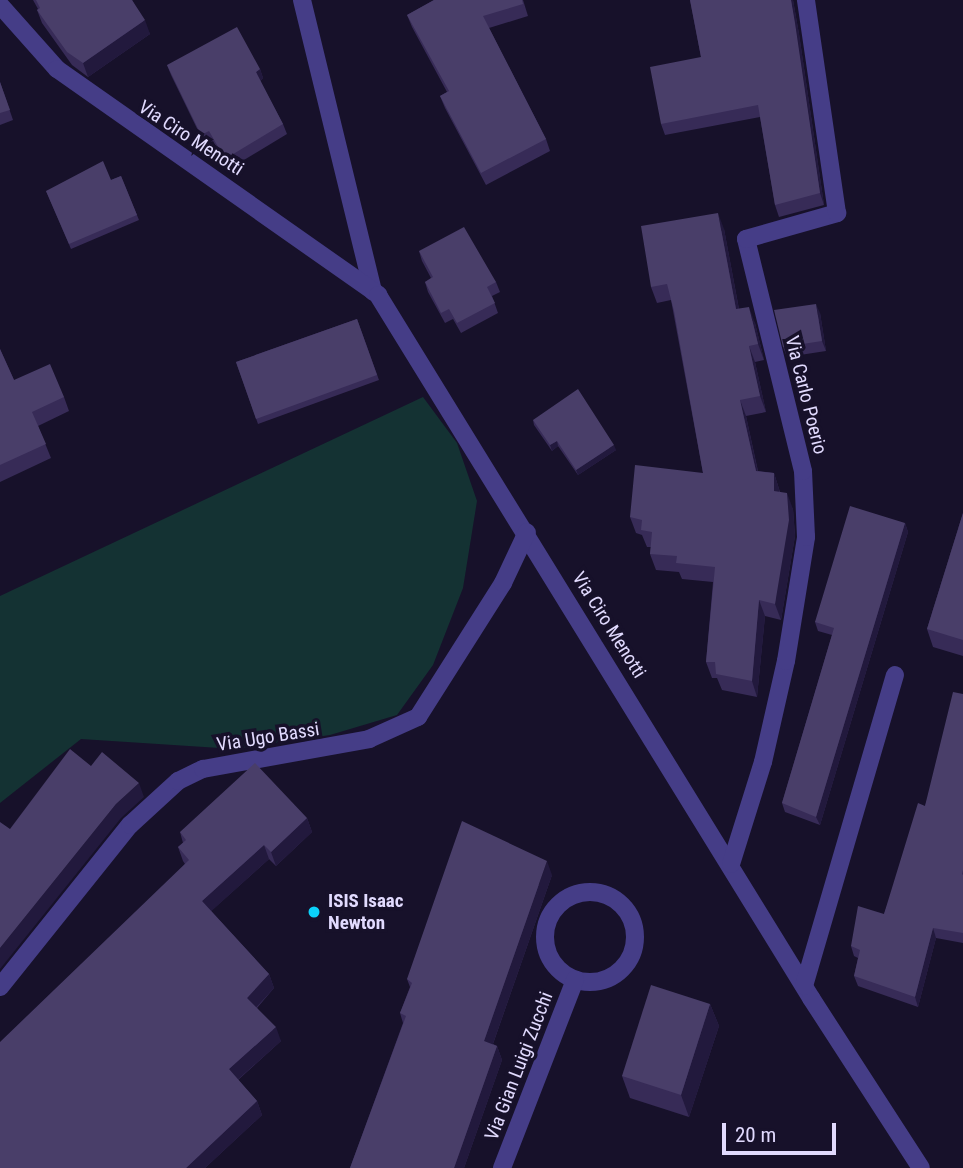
<!DOCTYPE html>
<style>
body{margin:0}
#map{position:relative;width:963px;height:1168px;overflow:hidden;background:#17112a;font-family:"Roboto Condensed",sans-serif}
div>[style]{position:absolute}
[style*='--x']{left:calc(var(--x)*1px);top:calc(var(--y)*1px);width:calc(var(--w)*1px);rotate:calc(var(--a)*1deg)}
.green>*{inset:0;background:#143233}
.street>*{height:18px;margin:-9px;padding:0 9px;transform-origin:9px;border-radius:9px;background:#453d87}
.street>.ring{margin:-9px;padding:0;box-sizing:content-box;background:none;border:18px solid #453d87;border-radius:50%}
.wall>*{inset:0;background:#372b57}
.shaded-wall>*{inset:0;background:#22193d}
.building>*{inset:0;background:#493e69}
.dots>*{width:19px;height:19px;translate:-50% -50%;box-sizing:border-box;border:4px solid #17112a;border-radius:50%}
span{translate:-50% -50%;white-space:nowrap;text-align:center;line-height:1.15;-webkit-text-stroke:7px #17112a;paint-order:stroke}
.street-label{font-size:19px;color:#e1dafe}
.poi-label{font-size:19px;color:#e1dafe;font-weight:700}
.left{translate:0 -50%;text-align:left}
.scale{position:absolute;left:722px;top:1123px;width:114px;height:32px;box-sizing:border-box;border:4px solid #e1dafe;border-top:0;padding-left:9px;font-size:21px;line-height:24px;white-space:nowrap;color:#e1dafe;-webkit-text-stroke:5px #17112a;paint-order:stroke}
</style>
<div id="map">
<div class="green">
<div style="clip-path:polygon(423px 397px,457px 443px,477px 501px,463px 588px,433px 665px,397px 715px,330px 735px,235px 749px,81px 739px,0 803px,0 596px)"></div>
</div>
<div class="street">
<div style="--x:302;--y:0;--w:300;--a:76.3"></div>
<div style="--x:0;--y:5;--w:86;--a:48.3"></div>
<div style="--x:57;--y:69;--w:393;--a:35.1"></div>
<div style="--x:378;--y:295;--w:826;--a:58.37"></div>
<div style="--x:811;--y:998;--w:202;--a:57.1"></div>
<div style="--x:731;--y:864;--w:107;--a:-72.6"></div>
<div style="--x:763;--y:762;--w:104;--a:-77.2"></div>
<div style="--x:786;--y:661;--w:126;--a:-80.8"></div>
<div style="--x:806;--y:537;--w:66;--a:-92.6"></div>
<div style="--x:803;--y:471;--w:239;--a:-103.8"></div>
<div style="--x:746;--y:239;--w:95;--a:-15.9"></div>
<div style="--x:837;--y:213;--w:215;--a:-98.3"></div>
<div class="ring" style="left:545px;top:892px;width:72px;height:72px"></div>
<div style="--x:804;--y:986;--w:324;--a:-73.7"></div>
<div style="--x:0;--y:987;--w:208;--a:-51.3"></div>
<div style="--x:130;--y:825;--w:65;--a:-42.5"></div>
<div style="--x:178;--y:781;--w:28;--a:-26"></div>
<div style="--x:203;--y:769;--w:169;--a:-10.2"></div>
<div style="--x:369;--y:739;--w:54;--a:-24.2"></div>
<div style="--x:418;--y:717;--w:159;--a:-57.6"></div>
<div style="--x:503;--y:583;--w:56;--a:-64.8"></div>
<div style="--x:502;--y:1168;--w:202;--a:-68.8"></div>
</div>
<div class="wall">
<div style="clip-path:polygon(33px 0,132px 0,150px 34px,88px 77px,72px 65px,42px 23px,37px 10px,38px 9px)"></div>
<div style="clip-path:polygon(434px 0,523px 0,528px 16px,489px 28px,546px 139px,550px 151px,486px 185px,445px 108px,440px 96px,447px 92px,412px 27px,407px 15px)"></div>
<div style="clip-path:polygon(690px 0,793px 0,799px 34px,824px 205px,779px 217px,775px 205px,760px 117px,665px 135px,661px 124px,701px 57px)"></div>
<div style="clip-path:polygon(167px 65px,260px 69px,263px 78px,260px 81px,283px 124px,287px 134px,229px 169px,213px 141px,205px 145px,171px 75px)"></div>
<div style="clip-path:polygon(0 82px,13px 120px,0 125px)"></div>
<div style="clip-path:polygon(121px 176px,139px 220px,71px 249px,46px 191px,111px 180px)"></div>
<div style="clip-path:polygon(724px 229px,739px 309px,755px 323px,764px 360px,755px 362px,766px 412px,746px 416px,758px 471px,774px 473px,780px 492px,793px 509px,795px 536px,781px 620px,765px 616px,757px 697px,722px 690px,717px 678px,712px 678px,706px 662px,713px 582px,682px 579px,679px 572px,656px 570px,650px 554px,651px 547px,647px 547px,642px 535px,636px 533px,630px 517px,703px 473px,671px 300px,657px 303px,651px 287px)"></div>
<div style="clip-path:polygon(419px 251px,496px 282px,500px 292px,492px 296px,498px 313px,461px 333px,453px 319px,445px 323px,428px 292px,425px 282px,431px 278px,422px 261px)"></div>
<div style="clip-path:polygon(820px 313px,826px 351px,787px 357px,783px 347px)"></div>
<div style="clip-path:polygon(357px 319px,379px 380px,258px 424px,236px 362px)"></div>
<div style="clip-path:polygon(0 349px,14px 380px,64px 397px,69px 411px,38px 426px,51px 458px,0 482px)"></div>
<div style="clip-path:polygon(533px 420px,616px 450px,578px 475px,558px 446px,552px 451px,534px 425px)"></div>
<div style="clip-path:polygon(963px 513px,963px 656px,933px 647px,927px 629px)"></div>
<div style="clip-path:polygon(905px 523px,908px 532px,820px 825px,785px 812px,782px 803px,832px 635px,818px 631px,815px 622px)"></div>
<div style="clip-path:polygon(963px 694px,963px 943px,936px 938px,918px 1007px,858px 986px,854px 976px,858px 958px,854px 956px,851px 946px,884px 914px,925px 806px)"></div>
<div style="clip-path:polygon(307px 818px,312px 832px,276px 866px,269px 859px,211px 911px,269px 974px,274px 988px,257px 1008px,281px 1041px,238px 1080px,257px 1101px,262px 1115px,205px 1168px,0 1168px,185px 864px,183px 861px,178px 847px,183px 843px,180px 832px)"></div>
<div style="clip-path:polygon(552px 875px,493px 1044px,497px 1046px,502px 1060px,464px 1168px,350px 1168px,403px 1023px,400px 1013px,410px 987px,407px 979px)"></div>
<div style="clip-path:polygon(710px 1004px,719px 1026px,689px 1117px,630px 1098px,622px 1076px)"></div>
</div>
<div class="shaded-wall">
<div style="clip-path:polygon(791px 0,793px 0,799px 34px,824px 205px,820px 193px)"></div>
<div style="clip-path:polygon(145px 20px,150px 34px,88px 77px,83px 63px)"></div>
<div style="clip-path:polygon(260px 69px,263px 78px,259px 82px,256px 72px)"></div>
<div style="clip-path:polygon(718px 213px,724px 229px,742px 326px,736px 309px)"></div>
<div style="clip-path:polygon(816px 304px,820px 313px,826px 351px,822px 341px)"></div>
<div style="clip-path:polygon(749px 307px,755px 323px,764px 360px,758px 344px)"></div>
<div style="clip-path:polygon(749px 346px,755px 362px,766px 412px,760px 396px)"></div>
<div style="clip-path:polygon(740px 400px,746px 416px,761px 487px,756px 471px)"></div>
<div style="clip-path:polygon(557px 441px,558px 446px,552px 451px,550px 445px)"></div>
<div style="clip-path:polygon(614px 445px,616px 450px,578px 475px,576px 470px)"></div>
<div style="clip-path:polygon(774px 473px,779px 489px,780px 507px,774px 491px)"></div>
<div style="clip-path:polygon(787px 493px,793px 509px,795px 536px,781px 620px,775px 604px)"></div>
<div style="clip-path:polygon(905px 523px,908px 532px,820px 825px,816px 817px)"></div>
<div style="clip-path:polygon(759px 600px,765px 616px,757px 697px,752px 681px)"></div>
<div style="clip-path:polygon(139px 783px,144px 797px,121px 818px,0 969px,0 948px,116px 804px)"></div>
<div style="clip-path:polygon(307px 818px,312px 832px,276px 866px,271px 852px)"></div>
<div style="clip-path:polygon(264px 845px,269px 859px,207px 915px,202px 901px)"></div>
<div style="clip-path:polygon(547px 861px,552px 875px,489px 1055px,484px 1041px)"></div>
<div style="clip-path:polygon(933px 928px,936px 938px,918px 1007px,915px 997px)"></div>
<div style="clip-path:polygon(269px 974px,274px 988px,252px 1012px,247px 998px)"></div>
<div style="clip-path:polygon(710px 1004px,719px 1026px,689px 1117px,681px 1095px)"></div>
<div style="clip-path:polygon(276px 1027px,281px 1041px,234px 1083px,229px 1069px)"></div>
<div style="clip-path:polygon(497px 1046px,502px 1060px,464px 1168px,454px 1168px)"></div>
<div style="clip-path:polygon(257px 1101px,262px 1115px,205px 1168px,186px 1168px)"></div>
</div>
<div class="building">
<div style="clip-path:polygon(36px 0,132px 0,145px 20px,83px 63px,67px 52px,37px 10px,40px 8px)"></div>
<div style="clip-path:polygon(434px 0,522px 0,523px 4px,483px 16px,546px 139px,481px 173px,440px 96px,449px 91px,407px 15px)"></div>
<div style="clip-path:polygon(690px 0,791px 0,795px 23px,820px 193px,775px 205px,758px 105px,661px 124px,650px 67px,701px 57px)"></div>
<div style="clip-path:polygon(237px 27px,260px 69px,256px 72px,283px 124px,225px 159px,209px 131px,201px 135px,167px 65px)"></div>
<div style="clip-path:polygon(0 82px,10px 110px,0 113px)"></div>
<div style="clip-path:polygon(103px 161px,111px 180px,121px 176px,137px 215px,69px 244px,46px 191px)"></div>
<div style="clip-path:polygon(718px 213px,736px 309px,749px 307px,758px 344px,749px 346px,760px 396px,740px 400px,756px 471px,774px 473px,774px 491px,787px 493px,789px 520px,775px 604px,759px 600px,752px 681px,716px 674px,715px 662px,706px 662px,715px 567px,676px 563px,677px 556px,650px 554px,652px 532px,641px 530px,642px 520px,630px 517px,635px 465px,703px 473px,674px 311px,667px 284px,651px 287px,641px 226px)"></div>
<div style="clip-path:polygon(464px 227px,496px 282px,487px 287px,495px 303px,457px 323px,449px 309px,441px 313px,425px 282px,433px 277px,419px 251px)"></div>
<div style="clip-path:polygon(816px 304px,822px 341px,783px 347px,774px 310px)"></div>
<div style="clip-path:polygon(357px 319px,377px 375px,256px 419px,236px 362px)"></div>
<div style="clip-path:polygon(0 349px,14px 380px,50px 364px,64px 397px,32px 412px,46px 444px,0 465px)"></div>
<div style="clip-path:polygon(578px 389px,614px 445px,576px 470px,557px 441px,550px 445px,533px 420px)"></div>
<div style="clip-path:polygon(850px 506px,905px 523px,816px 817px,782px 803px,834px 628px,815px 622px)"></div>
<div style="clip-path:polygon(963px 513px,963px 640px,927px 629px)"></div>
<div style="clip-path:polygon(953px 692px,963px 694px,963px 870px,962px 874px,963px 875px,963px 933px,933px 928px,915px 997px,854px 976px,860px 950px,851px 946px,858px 906px,884px 914px,918px 803px,925px 806px)"></div>
<div style="clip-path:polygon(70px 749px,91px 766px,102px 752px,139px 783px,116px 804px,0 948px,0 822px,10px 829px)"></div>
<div style="clip-path:polygon(255px 763px,307px 818px,271px 852px,264px 845px,202px 901px,269px 974px,247px 998px,276px 1027px,229px 1069px,257px 1101px,186px 1168px,0 1168px,0 1042px,189px 860px,178px 847px,186px 840px,180px 832px)"></div>
<div style="clip-path:polygon(462px 821px,547px 861px,484px 1041px,497px 1046px,454px 1168px,350px 1168px,406px 1016px,400px 1013px,412px 983px,407px 979px)"></div>
<div style="clip-path:polygon(651px 985px,710px 1004px,681px 1095px,622px 1076px)"></div>
</div>
<div class="dots">
<div style="left:314px;top:912px;background:#0bd1fa"></div>
</div>
<div class="street-label">
<span style="left:191px;top:138px;rotate:33deg">Via Ciro Menotti</span>
<span style="left:806px;top:395px;rotate:76deg">Via Carlo Poerio</span>
<span style="left:609px;top:625px;rotate:58deg">Via Ciro Menotti</span>
<span style="left:268px;top:737px;rotate:-9deg">Via Ugo Bassi</span>
<span style="left:519px;top:1066px;rotate:-69deg">Via Gian Luigi Zucchi</span>
</div>
<div class="poi-label">
<span class="left" style="left:328px;top:912px">ISIS Isaac<br>Newton</span>
</div>
<div class="scale">20 m</div>
</div>
